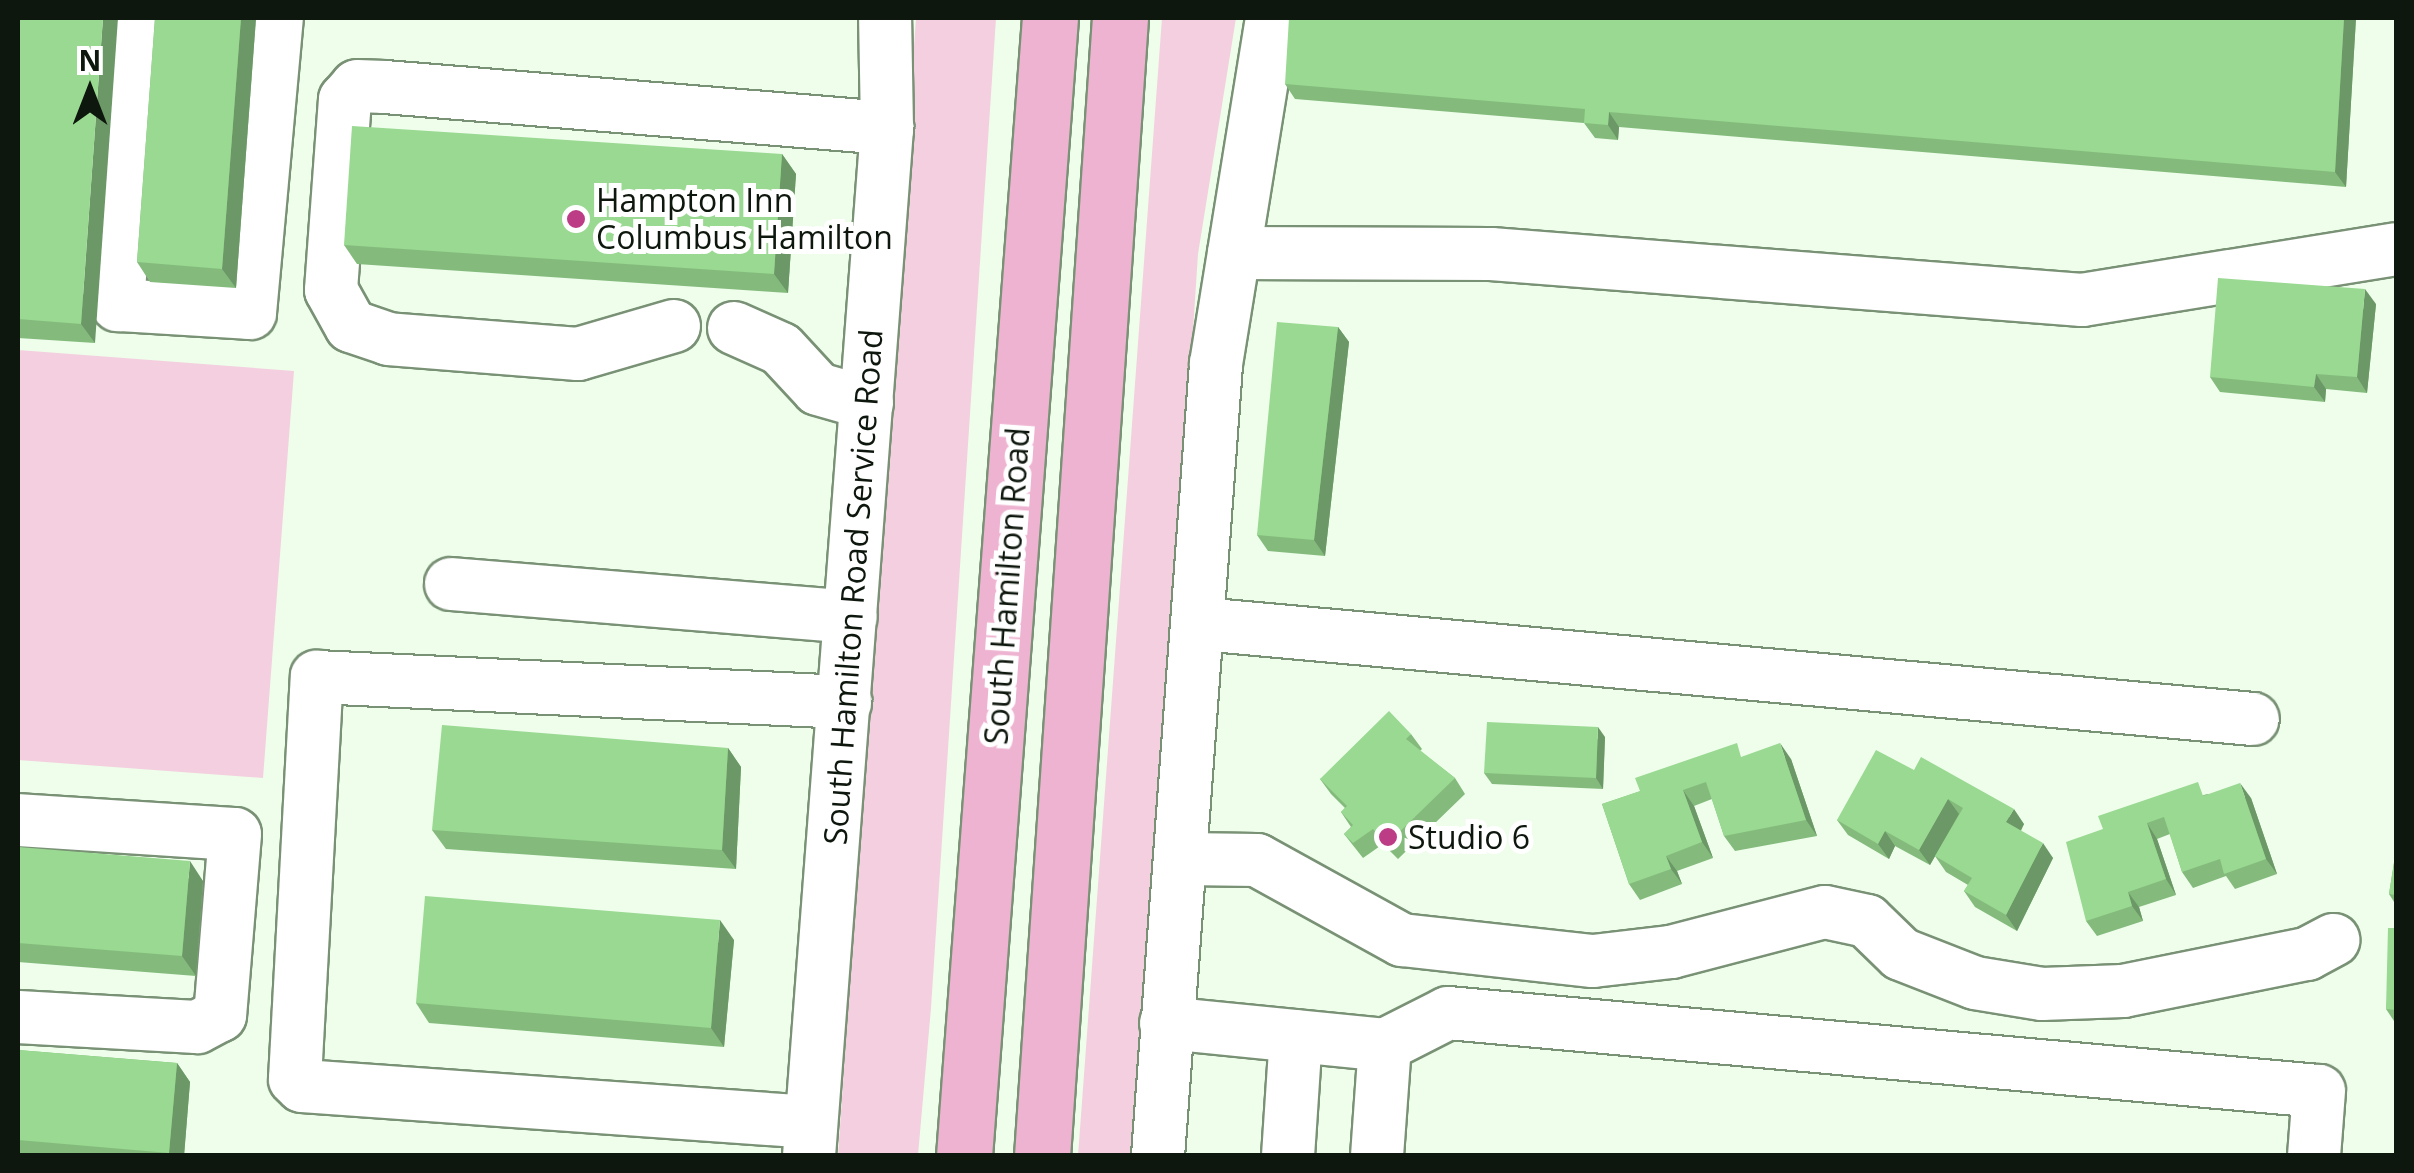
<!DOCTYPE html>
<style>
body{margin:0}
#map{position:relative;width:2414px;height:1173px;overflow:hidden;background:#eefeeb;font-family:"Open Sans",sans-serif}
div>[style]{position:absolute}
[style*='--x']{left:calc(var(--x)*1px);top:calc(var(--y)*1px);width:calc(var(--w)*1px);rotate:calc(var(--a)*1deg)}
.green>*{inset:0;background:#f4cfdf}
.roads{filter:drop-shadow(2px 0 #799175) drop-shadow(-2px 0 #799175) drop-shadow(0 2px #799175) drop-shadow(0 -2px #799175)}
.minor>*{height:52px;margin:-26px;padding:0 26px;transform-origin:26px;border-radius:26px;background:#fff}
.major>*{height:55px;margin:-27.5px;padding:0 27.5px;transform-origin:27.5px;border-radius:27.5px;background:#eeb3d1}
.wall>*{inset:0;background:#84bb7d}
.shaded-wall>*{inset:0;background:#6b9866}
.building>*{inset:0;background:#99d991}
.dots>*{width:28px;height:28px;translate:-50% -50%;box-sizing:border-box;border:5px solid #fff;border-radius:50%}
span{translate:-50% -50%;white-space:nowrap;text-align:center;line-height:1.15;-webkit-text-stroke:10px #fff;paint-order:stroke}
.poi-label{font-size:32px;color:#0e170d}
.left{translate:0 -50%;text-align:left}
.street-label{font-size:32px;color:#0e170d}
.frame{position:absolute;inset:0;border:20px solid #0e170d;pointer-events:none}
.north{position:absolute;left:40px;top:40px;width:100px;height:100px;-webkit-text-stroke:8px #fff;paint-order:stroke;rotate:0deg;font-size:28px;font-weight:700;line-height:40px;text-align:center;color:#0e170d}
.north::after{content:'';display:block;margin:auto;width:35px;height:45px;background:#0e170d;clip-path:polygon(50% 0,100% 100%,50% 72%,0 100%)}
</style>
<div id="map">
<div class="green">
<div style="clip-path:polygon(916px 18px,996px 18px,931px 1008px,918px 1155px,838px 1156px)"></div>
<div style="clip-path:polygon(1162px 18px,1236px 18px,1198px 254px,1139px 1155px,1078px 1156px)"></div>
<div style="clip-path:polygon(18px 350px,294px 371px,263px 778px,18px 760px)"></div>
</div>
<div class="roads">
<div class="minor">
<div style="--x:139;--y:18;--w:288;--a:94.2"></div>
<div style="--x:118;--y:305;--w:132;--a:3.5"></div>
<div style="--x:250;--y:313;--w:296;--a:-84.8"></div>
<div style="--x:1234;--y:253;--w:257;--a:0.2"></div>
<div style="--x:1491;--y:254;--w:593;--a:4.45"></div>
<div style="--x:2082;--y:300;--w:318;--a:-9.2"></div>
<div style="--x:674;--y:326;--w:100;--a:163.7"></div>
<div style="--x:578;--y:354;--w:190;--a:-175.5"></div>
<div style="--x:389;--y:339;--w:40;--a:-161.1"></div>
<div style="--x:351;--y:326;--w:41;--a:-119.1"></div>
<div style="--x:331;--y:290;--w:191;--a:-85.8"></div>
<div style="--x:345;--y:100;--w:18;--a:-49"></div>
<div style="--x:357;--y:86;--w:28;--a:2"></div>
<div style="--x:385;--y:87;--w:504;--a:4.67"></div>
<div style="--x:734;--y:328;--w:51;--a:24.1"></div>
<div style="--x:781;--y:349;--w:54;--a:47.2"></div>
<div style="--x:818;--y:389;--w:51;--a:15.9"></div>
<div style="--x:451;--y:584;--w:401;--a:4.7"></div>
<div style="--x:1201;--y:624;--w:1056;--a:5.16"></div>
<div style="--x:18;--y:820;--w:217;--a:3.7"></div>
<div style="--x:235;--y:834;--w:182;--a:94.7"></div>
<div style="--x:220;--y:1015;--w:26;--a:152"></div>
<div style="--x:197;--y:1027;--w:179;--a:-176.8"></div>
<div style="--x:1184;--y:859;--w:73;--a:0.8"></div>
<div style="--x:1257;--y:860;--w:166;--a:28.9"></div>
<div style="--x:1402;--y:940;--w:192;--a:6.3"></div>
<div style="--x:1593;--y:961;--w:79;--a:-6.6"></div>
<div style="--x:1671;--y:952;--w:159;--a:-14.6"></div>
<div style="--x:1825;--y:912;--w:43;--a:12.1"></div>
<div style="--x:1867;--y:921;--w:47;--a:44.1"></div>
<div style="--x:1901;--y:954;--w:79;--a:21.4"></div>
<div style="--x:1975;--y:983;--w:68;--a:9.3"></div>
<div style="--x:2042;--y:994;--w:81;--a:-2.1"></div>
<div style="--x:2123;--y:991;--w:188;--a:-11.4"></div>
<div style="--x:2307;--y:954;--w:30;--a:-28"></div>
<div style="--x:1166;--y:1023;--w:220;--a:5.7"></div>
<div style="--x:1385;--y:1045;--w:71;--a:-26.9"></div>
<div style="--x:1448;--y:1013;--w:874;--a:5.12"></div>
<div style="--x:2319;--y:1091;--w:65;--a:94.4"></div>
<div style="--x:811;--y:1122;--w:510;--a:-175.95"></div>
<div style="--x:302;--y:1086;--w:10;--a:-135"></div>
<div style="--x:295;--y:1079;--w:403;--a:-86.9"></div>
<div style="--x:317;--y:677;--w:529;--a:2.71"></div>
<div style="--x:809;--y:1156;--w:1031;--a:-85.66"></div>
<div style="--x:887;--y:128;--w:110;--a:-91"></div>
<div style="--x:1158;--y:1156;--w:794;--a:-85.81"></div>
<div style="--x:1216;--y:364;--w:351;--a:-80.8"></div>
<div style="--x:1288;--y:1156;--w:120;--a:-86.2"></div>
<div style="--x:1377;--y:1156;--w:111;--a:-85.9"></div>
</div>
<div class="major">
<div style="--x:964;--y:1156;--w:1141;--a:-85.68"></div>
<div style="--x:1042;--y:1156;--w:1141;--a:-86.08"></div>
</div>
</div>
<div class="wall">
<div style="clip-path:polygon(18px 18px,95px 343px,18px 338px)"></div>
<div style="clip-path:polygon(155px 18px,256px 18px,236px 288px,150px 282px,137px 262px)"></div>
<div style="clip-path:polygon(2356px 18px,2346px 187px,1619px 127px,1618px 140px,1595px 138px,1584px 123px,1295px 99px,1285px 84px)"></div>
<div style="clip-path:polygon(782px 154px,796px 174px,788px 293px,357px 264px,344px 245px)"></div>
<div style="clip-path:polygon(2376px 304px,2367px 393px,2326px 389px,2325px 402px,2220px 392px,2210px 377px)"></div>
<div style="clip-path:polygon(1338px 327px,1349px 342px,1325px 556px,1268px 551px,1257px 535px)"></div>
<div style="clip-path:polygon(1411px 734px,1422px 749px,1420px 751px,1455px 778px,1465px 794px,1398px 859px,1383px 844px,1363px 858px,1344px 834px,1351px 827px,1341px 812px,1345px 808px,1331px 794px,1320px 779px)"></div>
<div style="clip-path:polygon(1605px 737px,1603px 789px,1492px 784px,1484px 773px)"></div>
<div style="clip-path:polygon(728px 748px,741px 767px,736px 869px,446px 849px,432px 830px)"></div>
<div style="clip-path:polygon(1746px 756px,1791px 759px,1817px 836px,1735px 851px,1724px 836px,1712px 799px,1694px 806px,1713px 858px,1677px 871px,1682px 884px,1640px 900px,1629px 884px,1602px 804px)"></div>
<div style="clip-path:polygon(1914px 770px,2024px 824px,2021px 831px,2053px 858px,2017px 931px,1975px 907px,1964px 891px,1968px 885px,1946px 872px,1935px 856px,1959px 814px,1930px 865px,1895px 846px,1889px 859px,1848px 835px,1837px 820px)"></div>
<div style="clip-path:polygon(2207px 794px,2251px 798px,2277px 874px,2235px 889px,2226px 876px,2193px 888px,2182px 872px,2170px 834px,2157px 839px,2176px 895px,2139px 907px,2143px 921px,2097px 936px,2086px 921px,2103px 829px)"></div>
<div style="clip-path:polygon(18px 847px,203px 881px,196px 976px,18px 962px)"></div>
<div style="clip-path:polygon(2396px 850px,2396px 905px,2389px 894px)"></div>
<div style="clip-path:polygon(2396px 928px,2396px 1024px,2386px 1009px)"></div>
<div style="clip-path:polygon(734px 940px,724px 1047px,429px 1023px,416px 1003px)"></div>
<div style="clip-path:polygon(18px 1050px,177px 1063px,190px 1082px,184px 1156px,18px 1156px)"></div>
</div>
<div class="shaded-wall">
<div style="clip-path:polygon(103px 18px,118px 18px,95px 343px,81px 324px)"></div>
<div style="clip-path:polygon(241px 18px,256px 18px,236px 288px,222px 269px)"></div>
<div style="clip-path:polygon(2344px 18px,2356px 18px,2346px 187px,2335px 172px)"></div>
<div style="clip-path:polygon(1609px 112px,1619px 127px,1618px 140px,1608px 125px)"></div>
<div style="clip-path:polygon(782px 154px,796px 174px,788px 293px,774px 274px)"></div>
<div style="clip-path:polygon(2365px 289px,2376px 304px,2367px 393px,2357px 377px)"></div>
<div style="clip-path:polygon(1338px 327px,1349px 342px,1325px 556px,1314px 540px)"></div>
<div style="clip-path:polygon(2316px 374px,2326px 389px,2325px 402px,2314px 387px)"></div>
<div style="clip-path:polygon(1598px 727px,1605px 737px,1603px 789px,1596px 778px)"></div>
<div style="clip-path:polygon(1780px 743px,1791px 759px,1817px 836px,1806px 820px)"></div>
<div style="clip-path:polygon(728px 748px,741px 767px,736px 869px,722px 850px)"></div>
<div style="clip-path:polygon(2240px 783px,2251px 798px,2277px 874px,2266px 859px)"></div>
<div style="clip-path:polygon(1683px 790px,1694px 806px,1713px 858px,1702px 842px)"></div>
<div style="clip-path:polygon(1948px 799px,1959px 814px,1930px 865px,1919px 850px)"></div>
<div style="clip-path:polygon(2014px 809px,2024px 824px,2017px 837px,2006px 822px)"></div>
<div style="clip-path:polygon(2147px 823px,2157px 839px,2176px 895px,2166px 879px)"></div>
<div style="clip-path:polygon(1885px 831px,1895px 846px,1889px 859px,1878px 844px)"></div>
<div style="clip-path:polygon(2043px 843px,2053px 858px,2017px 931px,2006px 915px)"></div>
<div style="clip-path:polygon(1666px 856px,1677px 871px,1682px 884px,1671px 869px)"></div>
<div style="clip-path:polygon(190px 861px,203px 881px,196px 976px,182px 956px)"></div>
<div style="clip-path:polygon(2128px 892px,2139px 907px,2143px 921px,2132px 906px)"></div>
<div style="clip-path:polygon(720px 920px,734px 940px,724px 1047px,711px 1028px)"></div>
<div style="clip-path:polygon(177px 1063px,190px 1082px,184px 1156px,171px 1156px,169px 1153px)"></div>
</div>
<div class="building">
<div style="clip-path:polygon(18px 18px,103px 18px,81px 324px,18px 319px)"></div>
<div style="clip-path:polygon(155px 18px,241px 18px,222px 269px,137px 262px)"></div>
<div style="clip-path:polygon(1289px 18px,2344px 18px,2335px 172px,1609px 112px,1608px 125px,1584px 123px,1585px 109px,1285px 84px)"></div>
<div style="clip-path:polygon(352px 126px,782px 154px,774px 274px,344px 245px)"></div>
<div style="clip-path:polygon(2218px 278px,2365px 289px,2357px 377px,2316px 374px,2314px 387px,2210px 377px)"></div>
<div style="clip-path:polygon(1277px 322px,1338px 327px,1314px 540px,1257px 535px)"></div>
<div style="clip-path:polygon(1389px 711px,1411px 734px,1406px 739px,1455px 778px,1387px 844px,1373px 829px,1353px 843px,1344px 834px,1353px 825px,1341px 812px,1347px 806px,1320px 779px)"></div>
<div style="clip-path:polygon(1487px 722px,1598px 727px,1596px 778px,1484px 773px)"></div>
<div style="clip-path:polygon(442px 725px,728px 748px,722px 850px,432px 830px)"></div>
<div style="clip-path:polygon(1737px 743px,1741px 757px,1780px 743px,1806px 820px,1724px 836px,1706px 782px,1683px 790px,1702px 842px,1666px 856px,1671px 869px,1629px 884px,1602px 804px,1640px 791px,1635px 778px)"></div>
<div style="clip-path:polygon(1876px 750px,1914px 770px,1921px 757px,2014px 809px,2006px 822px,2043px 843px,2006px 915px,1964px 891px,1972px 878px,1935px 856px,1963px 808px,1948px 799px,1919px 850px,1885px 831px,1878px 844px,1837px 820px)"></div>
<div style="clip-path:polygon(2198px 782px,2203px 796px,2240px 783px,2266px 859px,2224px 874px,2220px 859px,2182px 872px,2164px 817px,2147px 823px,2166px 879px,2128px 892px,2132px 906px,2086px 921px,2066px 842px,2103px 829px,2098px 816px)"></div>
<div style="clip-path:polygon(18px 847px,190px 861px,182px 956px,18px 943px)"></div>
<div style="clip-path:polygon(2396px 850px,2396px 895px,2389px 894px)"></div>
<div style="clip-path:polygon(425px 896px,720px 920px,711px 1028px,416px 1003px)"></div>
<div style="clip-path:polygon(2388px 928px,2396px 928px,2396px 1010px,2386px 1009px)"></div>
<div style="clip-path:polygon(18px 1050px,177px 1063px,169px 1153px,18px 1140px)"></div>
</div>
<div class="dots">
<div style="left:576px;top:219px;background:#bd3c86"></div>
<div style="left:1388px;top:837px;background:#bd3c86"></div>
</div>
<div class="poi-label">
<span class="left" style="left:596px;top:219px">Hampton Inn<br>Columbus Hamilton</span>
<span class="left" style="left:1408px;top:837px">Studio 6</span>
</div>
<div class="street-label">
<span style="left:1007px;top:586px;rotate:-86deg">South Hamilton Road</span>
<span style="left:853px;top:587px;rotate:-86deg">South Hamilton Road Service Road</span>
</div>
<div class="frame"></div>
<div class="north">N</div>
</div>
